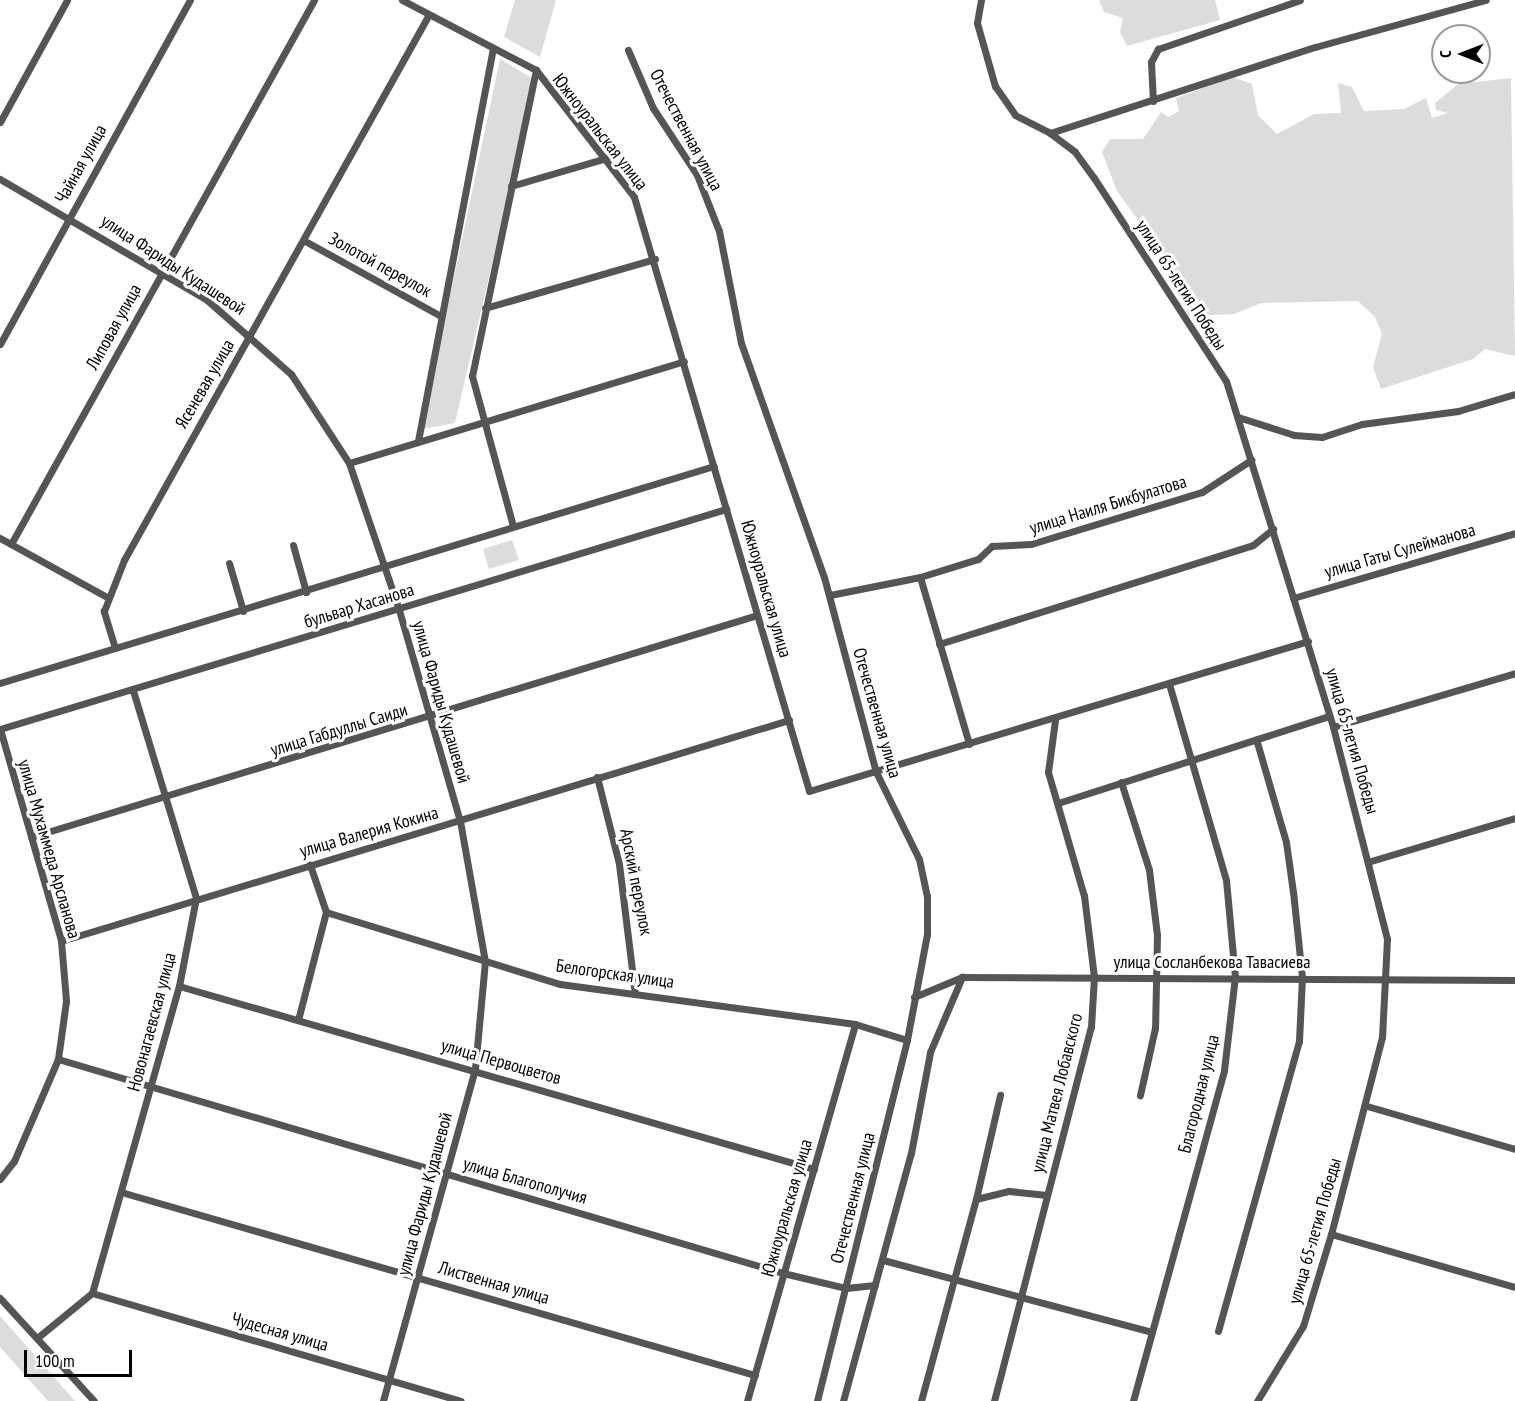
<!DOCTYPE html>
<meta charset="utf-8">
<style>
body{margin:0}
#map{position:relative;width:1515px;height:1401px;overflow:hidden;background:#fff;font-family:"PT Sans Narrow",sans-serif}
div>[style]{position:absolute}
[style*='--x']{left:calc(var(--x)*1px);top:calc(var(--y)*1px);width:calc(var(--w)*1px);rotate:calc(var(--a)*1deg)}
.green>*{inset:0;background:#dcdcdc}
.minor>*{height:7px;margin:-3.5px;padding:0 3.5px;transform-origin:3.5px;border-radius:3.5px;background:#555}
span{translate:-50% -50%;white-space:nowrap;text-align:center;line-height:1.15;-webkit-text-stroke:6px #fff;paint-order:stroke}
.street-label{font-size:18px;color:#000}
.north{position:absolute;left:1431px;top:24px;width:60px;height:60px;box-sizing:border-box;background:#fff;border:2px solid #999;border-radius:50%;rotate:270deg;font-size:16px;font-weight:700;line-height:24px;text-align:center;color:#000}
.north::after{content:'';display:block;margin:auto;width:21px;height:27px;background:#000;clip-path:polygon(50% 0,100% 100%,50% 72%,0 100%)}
.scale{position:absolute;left:24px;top:1350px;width:108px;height:27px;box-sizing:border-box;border:3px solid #000;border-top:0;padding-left:8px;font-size:18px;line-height:21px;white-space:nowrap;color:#000;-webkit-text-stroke:4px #fff;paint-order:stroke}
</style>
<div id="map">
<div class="green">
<div style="clip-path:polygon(515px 0,556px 0,540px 57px,504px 37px)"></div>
<div style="clip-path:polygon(1099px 0,1215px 0,1220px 20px,1127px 46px,1120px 32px,1123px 18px,1104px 12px)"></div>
<div style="clip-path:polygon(500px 59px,535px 80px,455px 423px,422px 429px)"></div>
<div style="clip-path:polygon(1232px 77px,1252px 84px,1258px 115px,1277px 134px,1314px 114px,1341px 113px,1338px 83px,1352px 87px,1364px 111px,1404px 109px,1426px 98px,1432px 118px,1448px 113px,1436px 110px,1435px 103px,1458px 84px,1511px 78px,1515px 356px,1485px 349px,1473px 359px,1381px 389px,1373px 367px,1382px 334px,1375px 317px,1358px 301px,1261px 303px,1234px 314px,1188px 316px,1174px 270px,1117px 191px,1102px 152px,1110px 139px,1143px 139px,1161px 112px,1168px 117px,1179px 111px,1176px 98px)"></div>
<div style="clip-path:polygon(512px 540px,519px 560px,489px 569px,483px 549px)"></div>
<div style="clip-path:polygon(0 1316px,75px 1401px,48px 1401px,0 1347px)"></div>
</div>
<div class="minor">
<div style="--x:402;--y:0;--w:151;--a:27.6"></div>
<div style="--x:536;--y:70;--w:160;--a:52.3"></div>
<div style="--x:634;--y:197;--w:619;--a:73.58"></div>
<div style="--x:809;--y:791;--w:521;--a:-16.73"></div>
<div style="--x:981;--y:0;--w:23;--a:100"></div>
<div style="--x:977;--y:23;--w:66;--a:74.1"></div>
<div style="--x:995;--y:86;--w:35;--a:55"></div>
<div style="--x:1015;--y:115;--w:39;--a:27"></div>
<div style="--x:1050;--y:133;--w:279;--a:-18"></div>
<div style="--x:1315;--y:47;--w:177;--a:-15.4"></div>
<div style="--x:628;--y:50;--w:63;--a:66.7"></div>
<div style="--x:653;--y:108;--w:80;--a:56.7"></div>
<div style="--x:697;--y:175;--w:60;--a:68.6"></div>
<div style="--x:719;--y:231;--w:114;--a:78.9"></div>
<div style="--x:741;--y:343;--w:248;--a:70.5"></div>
<div style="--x:824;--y:577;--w:202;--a:75.1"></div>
<div style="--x:876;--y:772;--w:97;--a:63.7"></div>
<div style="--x:919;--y:859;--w:38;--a:78"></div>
<div style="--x:927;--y:896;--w:38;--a:90"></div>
<div style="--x:927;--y:934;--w:108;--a:100.7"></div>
<div style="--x:907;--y:1040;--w:372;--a:104"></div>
<div style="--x:1153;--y:101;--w:39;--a:-93"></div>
<div style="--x:1151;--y:62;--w:15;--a:-62"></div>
<div style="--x:1158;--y:49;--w:150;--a:-19"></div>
<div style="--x:0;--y:122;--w:139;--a:-61.2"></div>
<div style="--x:1050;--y:133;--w:31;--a:37"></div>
<div style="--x:1075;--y:152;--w:32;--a:54"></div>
<div style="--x:1094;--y:178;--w:242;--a:57"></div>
<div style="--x:1226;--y:381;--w:362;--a:72.8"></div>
<div style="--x:1333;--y:727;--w:219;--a:75.7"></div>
<div style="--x:1387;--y:939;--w:98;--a:92.9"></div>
<div style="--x:1382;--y:1037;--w:203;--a:104.5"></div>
<div style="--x:1331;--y:1234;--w:96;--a:106.9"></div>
<div style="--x:1303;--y:1326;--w:88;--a:121.5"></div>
<div style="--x:0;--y:179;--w:240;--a:30.3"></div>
<div style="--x:207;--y:300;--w:112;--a:41.4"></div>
<div style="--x:291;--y:374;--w:106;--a:56.9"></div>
<div style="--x:349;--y:463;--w:155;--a:71.2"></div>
<div style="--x:399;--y:610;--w:220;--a:73.9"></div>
<div style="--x:460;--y:821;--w:142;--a:79.9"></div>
<div style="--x:485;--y:961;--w:108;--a:95.3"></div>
<div style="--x:475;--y:1069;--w:345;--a:105.5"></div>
<div style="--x:511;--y:186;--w:99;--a:-16.4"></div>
<div style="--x:305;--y:241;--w:153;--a:28.9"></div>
<div style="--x:485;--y:308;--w:177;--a:-16.1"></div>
<div style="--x:0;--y:344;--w:393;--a:-61.1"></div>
<div style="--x:1238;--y:417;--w:59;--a:17.8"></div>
<div style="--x:1294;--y:435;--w:28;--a:4"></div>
<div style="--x:1322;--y:437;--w:42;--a:-18"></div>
<div style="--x:1362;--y:424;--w:97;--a:-7.7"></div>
<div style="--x:1458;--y:411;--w:59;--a:-16.6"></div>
<div style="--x:418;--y:441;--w:400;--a:-79.2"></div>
<div style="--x:349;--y:463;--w:350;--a:-16.9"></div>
<div style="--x:513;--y:526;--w:156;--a:-105.3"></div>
<div style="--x:472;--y:376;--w:313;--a:-78.2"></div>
<div style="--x:0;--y:538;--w:122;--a:28.9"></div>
<div style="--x:11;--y:544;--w:623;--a:-60.88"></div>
<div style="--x:293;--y:545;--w:49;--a:74.5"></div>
<div style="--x:229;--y:563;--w:50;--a:73.7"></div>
<div style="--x:920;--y:577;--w:174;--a:73.6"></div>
<div style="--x:830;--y:595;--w:92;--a:-11.3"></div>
<div style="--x:920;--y:577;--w:61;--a:-17.2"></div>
<div style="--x:978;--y:559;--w:19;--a:-43"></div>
<div style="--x:992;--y:546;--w:39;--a:-3"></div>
<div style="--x:1031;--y:544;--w:179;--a:-16.9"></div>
<div style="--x:1202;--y:492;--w:59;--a:-33.1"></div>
<div style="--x:1293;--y:598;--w:231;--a:-16.3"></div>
<div style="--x:939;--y:644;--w:329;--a:-17.5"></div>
<div style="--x:1253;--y:545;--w:26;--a:-39"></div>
<div style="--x:115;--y:648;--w:39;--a:-107"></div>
<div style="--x:104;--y:611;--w:55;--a:-68.6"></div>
<div style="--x:124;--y:560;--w:623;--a:-60.8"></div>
<div style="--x:0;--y:683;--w:746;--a:-16.91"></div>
<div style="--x:1333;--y:727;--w:190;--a:-16.5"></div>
<div style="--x:0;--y:729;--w:759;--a:-16.86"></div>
<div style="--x:0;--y:729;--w:221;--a:73.9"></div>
<div style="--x:61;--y:941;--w:60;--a:85.2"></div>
<div style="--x:66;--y:1001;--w:59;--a:97.9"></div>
<div style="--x:58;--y:1059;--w:111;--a:113.3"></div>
<div style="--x:14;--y:1161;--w:23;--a:128"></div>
<div style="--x:597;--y:777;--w:90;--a:75.8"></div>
<div style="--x:619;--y:864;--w:131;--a:83"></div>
<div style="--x:1121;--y:782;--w:92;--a:72.3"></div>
<div style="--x:1149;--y:870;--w:65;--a:83"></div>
<div style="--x:1157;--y:935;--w:93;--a:91.2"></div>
<div style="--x:1155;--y:1028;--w:69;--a:102.6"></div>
<div style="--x:1058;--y:803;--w:285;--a:-17.8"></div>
<div style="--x:31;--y:837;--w:759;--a:-17"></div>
<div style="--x:1371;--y:861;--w:150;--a:-16.6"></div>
<div style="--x:326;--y:912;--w:245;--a:17.1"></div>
<div style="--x:560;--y:984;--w:298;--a:7.7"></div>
<div style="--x:855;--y:1024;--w:54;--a:17.1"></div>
<div style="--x:61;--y:941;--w:761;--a:-16.89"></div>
<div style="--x:179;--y:986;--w:661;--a:16.08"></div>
<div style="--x:914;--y:997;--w:52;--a:-22.6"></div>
<div style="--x:962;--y:977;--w:553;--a:0.31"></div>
<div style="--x:298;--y:1020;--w:112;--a:-75.5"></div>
<div style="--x:326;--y:912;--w:50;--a:-108.8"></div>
<div style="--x:58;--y:1059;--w:756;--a:16.45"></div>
<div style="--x:783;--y:1273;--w:65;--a:13.4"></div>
<div style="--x:846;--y:1288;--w:29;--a:-6"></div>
<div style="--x:1367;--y:1106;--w:154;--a:16.2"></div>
<div style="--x:121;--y:1192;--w:660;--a:16.1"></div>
<div style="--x:976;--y:1199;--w:107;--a:-77"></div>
<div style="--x:1331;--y:1234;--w:191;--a:16.1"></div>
<div style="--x:883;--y:1260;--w:278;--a:15"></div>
<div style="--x:92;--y:1293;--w:384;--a:16.3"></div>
<div style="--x:0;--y:1298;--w:139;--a:47.6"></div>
<div style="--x:1218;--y:1331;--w:301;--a:-74.4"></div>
<div style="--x:1299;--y:1041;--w:64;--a:-87.3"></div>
<div style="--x:1302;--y:977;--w:85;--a:-96"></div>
<div style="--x:1293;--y:892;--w:50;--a:-98"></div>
<div style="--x:1286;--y:842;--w:107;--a:-106.2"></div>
<div style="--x:37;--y:1338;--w:71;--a:-39.3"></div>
<div style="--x:92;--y:1293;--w:319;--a:-74.2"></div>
<div style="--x:179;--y:986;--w:90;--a:-79.1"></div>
<div style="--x:196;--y:898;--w:217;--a:-106.9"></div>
<div style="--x:747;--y:1401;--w:392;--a:-74"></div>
<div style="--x:843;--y:1401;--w:257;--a:-74.7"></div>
<div style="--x:911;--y:1153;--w:103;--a:-79.3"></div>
<div style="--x:930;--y:1052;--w:82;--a:-66.9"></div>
<div style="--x:921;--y:1401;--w:209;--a:-74.8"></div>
<div style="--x:976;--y:1199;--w:34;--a:-14"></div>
<div style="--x:1009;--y:1191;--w:38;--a:6"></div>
<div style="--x:994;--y:1401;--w:386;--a:-75.5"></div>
<div style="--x:1091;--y:1027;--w:50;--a:-86.6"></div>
<div style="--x:1094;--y:977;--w:82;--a:-97"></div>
<div style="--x:1084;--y:896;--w:129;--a:-106.2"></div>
<div style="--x:1048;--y:772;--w:52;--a:-82.3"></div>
<div style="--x:1133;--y:1401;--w:343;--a:-74.6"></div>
<div style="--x:1224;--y:1070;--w:94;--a:-83.3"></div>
<div style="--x:1235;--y:977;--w:97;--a:-95.3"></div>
<div style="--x:1226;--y:880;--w:201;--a:-106.2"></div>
</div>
<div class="street-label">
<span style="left:686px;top:130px;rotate:62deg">Отечественная улица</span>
<span style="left:600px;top:132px;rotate:52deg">Южноуральская улица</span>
<span style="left:81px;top:164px;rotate:-61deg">Чайная улица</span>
<span style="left:173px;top:265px;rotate:33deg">улица Фариды Кудашевой</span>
<span style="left:380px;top:265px;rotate:29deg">Золотой переулок</span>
<span style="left:1181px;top:285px;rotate:57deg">улица 65-летия Победы</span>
<span style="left:114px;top:327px;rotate:-61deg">Липовая улица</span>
<span style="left:205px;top:384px;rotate:-60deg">Ясеневая улица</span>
<span style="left:1108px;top:505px;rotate:-17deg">улица Наиля Бикбулатова</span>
<span style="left:1400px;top:551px;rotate:-16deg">улица Гаты Сулейманова</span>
<span style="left:766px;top:589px;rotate:74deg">Южноуральская улица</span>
<span style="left:359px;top:606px;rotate:-17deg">бульвар Хасанова</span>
<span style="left:441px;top:702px;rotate:74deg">улица Фариды Кудашевой</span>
<span style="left:877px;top:713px;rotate:74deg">Отечественная улица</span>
<span style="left:339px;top:730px;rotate:-17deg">улица Габдуллы Саиди</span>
<span style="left:1352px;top:741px;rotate:74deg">улица 65-летия Победы</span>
<span style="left:369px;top:832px;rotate:-16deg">улица Валерия Кокина</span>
<span style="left:49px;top:849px;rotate:74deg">улица Мухаммеда Арсланова</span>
<span style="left:636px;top:882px;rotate:79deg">Арский переулок</span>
<span style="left:1212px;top:962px">улица Сосланбекова Тавасиева</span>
<span style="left:615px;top:974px;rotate:8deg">Белогорская улица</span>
<span style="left:152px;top:1022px;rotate:-75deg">Новонагаевская улица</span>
<span style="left:501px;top:1062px;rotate:16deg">улица Первоцветов</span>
<span style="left:1057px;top:1093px;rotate:-76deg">улица Матвея Лобавского</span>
<span style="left:1199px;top:1094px;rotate:-76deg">Благородная улица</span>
<span style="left:525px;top:1181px;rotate:16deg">улица Благополучия</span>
<span style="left:425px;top:1194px;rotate:-75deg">улица Фариды Кудашевой</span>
<span style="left:853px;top:1198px;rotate:-76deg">Отечественная улица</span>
<span style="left:787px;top:1208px;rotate:-74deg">Южноуральская улица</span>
<span style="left:1315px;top:1231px;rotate:-74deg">улица 65-летия Победы</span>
<span style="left:494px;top:1283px;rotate:16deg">Лиственная улица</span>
<span style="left:280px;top:1332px;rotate:16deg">Чудесная улица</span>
</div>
<div class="north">С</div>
<div class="scale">100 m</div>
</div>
